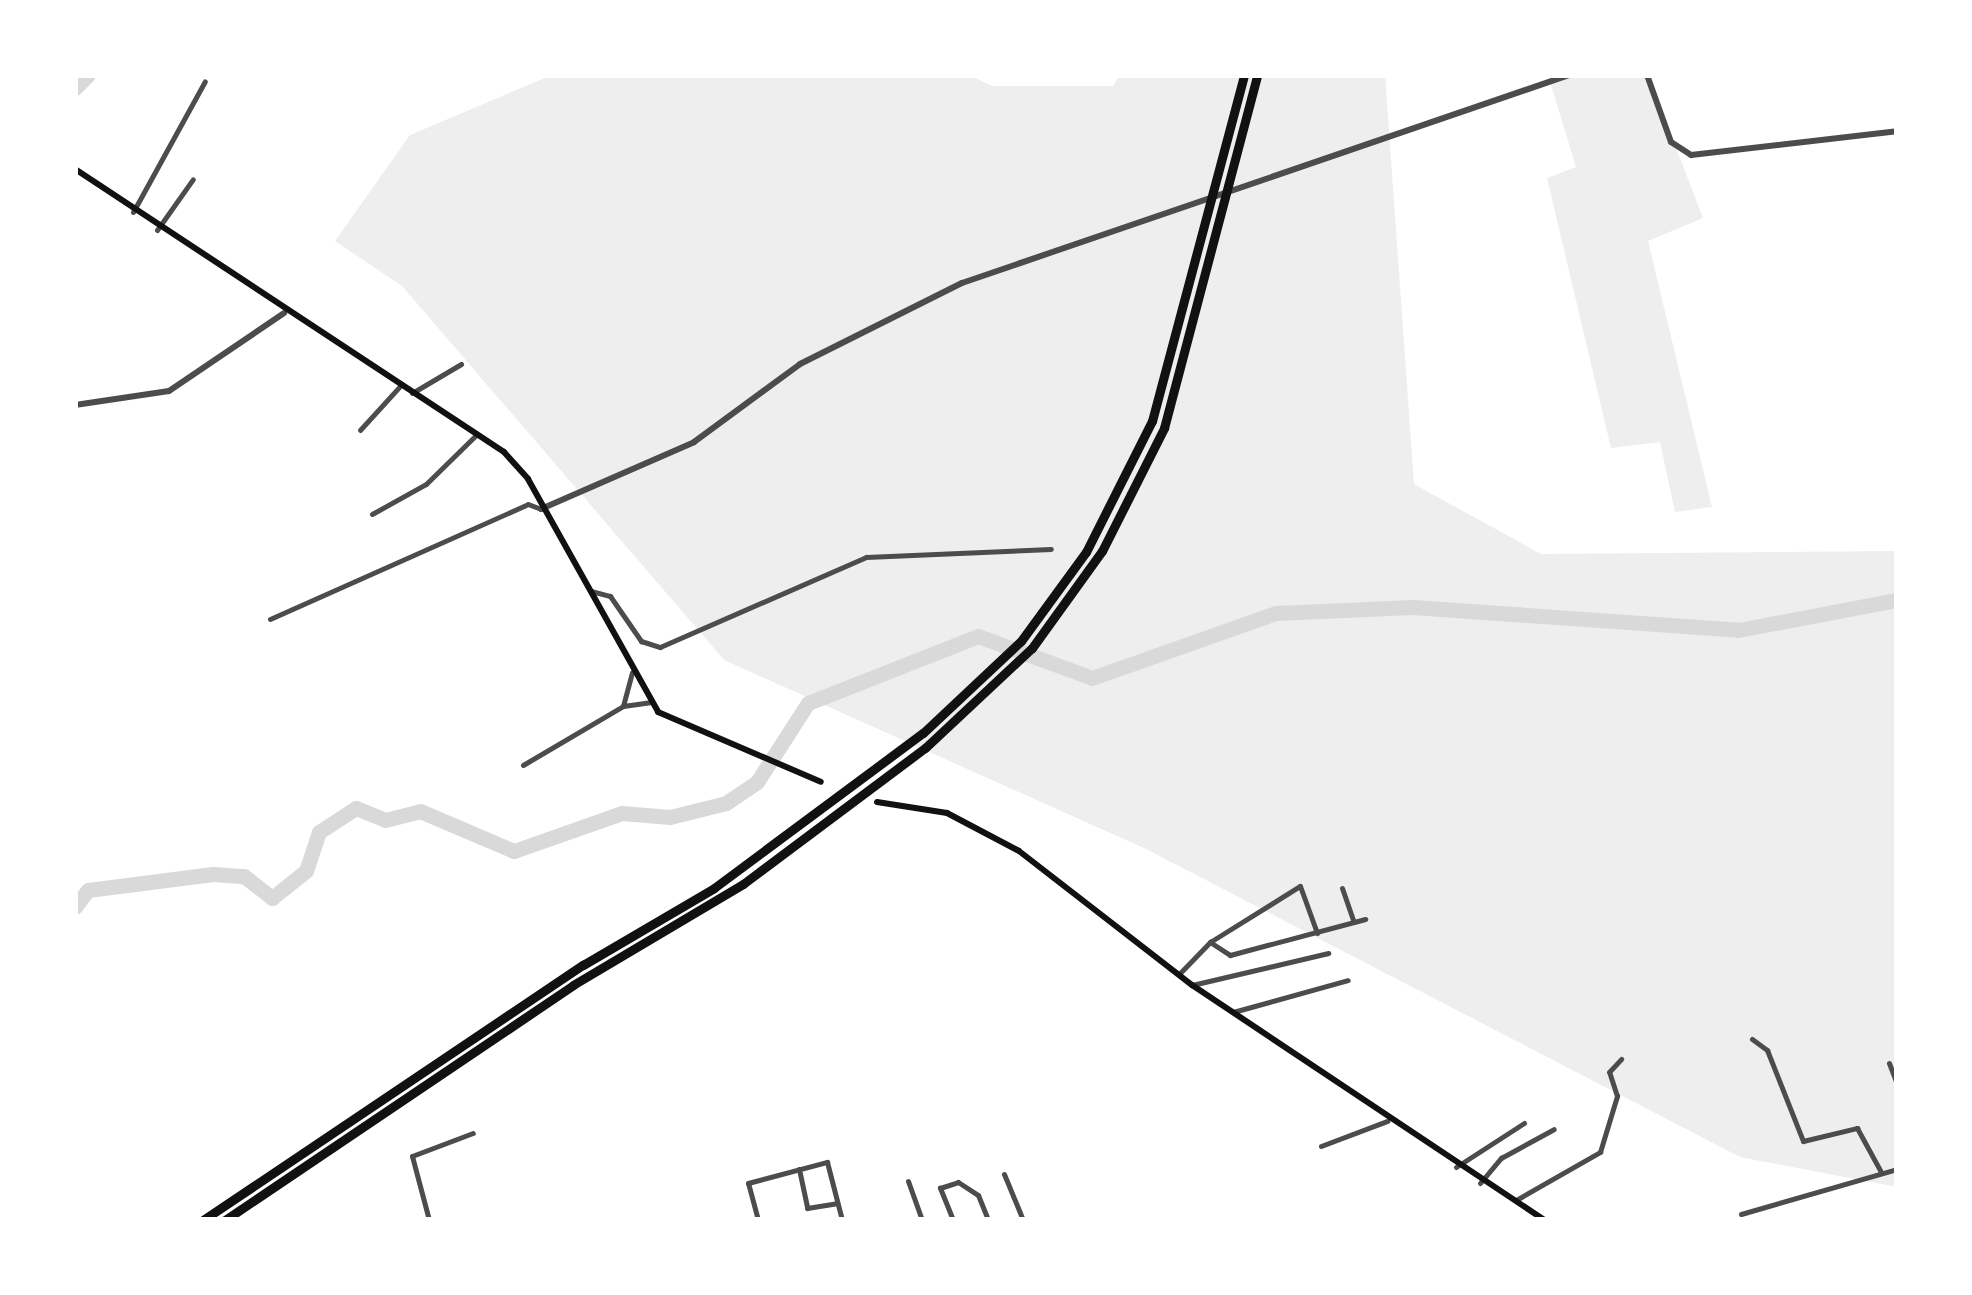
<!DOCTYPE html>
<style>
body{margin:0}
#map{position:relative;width:1972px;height:1295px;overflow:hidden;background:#fff;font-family:Arial,sans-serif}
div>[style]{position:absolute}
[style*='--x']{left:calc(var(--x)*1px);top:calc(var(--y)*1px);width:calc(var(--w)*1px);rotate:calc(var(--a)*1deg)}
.green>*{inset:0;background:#eee}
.river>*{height:15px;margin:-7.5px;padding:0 7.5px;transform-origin:7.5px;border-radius:7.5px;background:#d9d9d9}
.minor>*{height:5px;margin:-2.5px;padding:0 2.5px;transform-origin:2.5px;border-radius:2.5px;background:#4c4c4c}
.tertiary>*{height:6px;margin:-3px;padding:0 3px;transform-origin:3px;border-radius:3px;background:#4c4c4c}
.secondary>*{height:6px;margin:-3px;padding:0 3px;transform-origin:3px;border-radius:3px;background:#111}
.motorway>*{height:9px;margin:-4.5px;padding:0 4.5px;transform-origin:4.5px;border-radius:4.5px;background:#111}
span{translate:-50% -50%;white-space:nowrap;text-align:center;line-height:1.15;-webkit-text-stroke:10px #fff;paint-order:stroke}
.frame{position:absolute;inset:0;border:78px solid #fff;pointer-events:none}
</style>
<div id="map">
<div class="green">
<div style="clip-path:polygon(552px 75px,969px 75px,992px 86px,1113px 86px,1120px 75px,1385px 75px,1414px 484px,1541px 554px,1897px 551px,1897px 1187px,1740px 1157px,1146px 849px,724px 660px,402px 286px,335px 241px,410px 135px)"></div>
<div style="clip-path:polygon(1548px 75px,1648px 75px,1703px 218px,1648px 241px,1712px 507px,1675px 512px,1660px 442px,1611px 448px,1547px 178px,1576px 167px)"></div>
</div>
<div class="river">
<div style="--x:75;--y:88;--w:18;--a:-45"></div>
<div style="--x:75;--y:907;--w:21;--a:-53"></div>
<div style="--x:88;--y:890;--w:126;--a:-7.3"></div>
<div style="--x:213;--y:874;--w:31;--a:4"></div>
<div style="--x:244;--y:876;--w:36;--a:38"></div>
<div style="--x:272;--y:898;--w:43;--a:-38.5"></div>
<div style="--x:306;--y:871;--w:41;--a:-71.6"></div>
<div style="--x:319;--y:832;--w:44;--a:-33"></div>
<div style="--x:356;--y:808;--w:31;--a:22"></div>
<div style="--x:385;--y:820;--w:36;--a:-14"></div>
<div style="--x:420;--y:811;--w:102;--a:23.1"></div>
<div style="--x:514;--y:851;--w:114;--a:-19.4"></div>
<div style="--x:622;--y:813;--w:48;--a:4.8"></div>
<div style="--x:670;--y:817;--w:58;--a:-14"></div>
<div style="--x:726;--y:803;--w:37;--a:-34"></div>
<div style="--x:757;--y:782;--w:94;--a:-57.2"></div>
<div style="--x:808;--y:703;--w:183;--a:-21.5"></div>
<div style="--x:978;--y:636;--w:121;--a:20.2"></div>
<div style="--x:1092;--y:678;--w:195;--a:-19.5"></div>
<div style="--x:1276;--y:613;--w:137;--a:-2.5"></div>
<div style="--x:1413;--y:607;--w:326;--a:4"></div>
<div style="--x:1738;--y:630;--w:162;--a:-10.7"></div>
</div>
<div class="minor">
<div style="--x:133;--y:212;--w:149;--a:-61.2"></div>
<div style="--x:157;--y:230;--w:62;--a:-54.8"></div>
<div style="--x:412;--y:393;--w:57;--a:-30.6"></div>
<div style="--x:360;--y:430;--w:59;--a:-47.7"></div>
<div style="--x:372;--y:514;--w:62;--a:-29.1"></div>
<div style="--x:426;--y:484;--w:70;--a:-44.4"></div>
<div style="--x:591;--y:591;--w:20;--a:15"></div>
<div style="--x:610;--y:596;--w:55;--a:55.4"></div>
<div style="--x:641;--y:641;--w:20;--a:18"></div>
<div style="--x:660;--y:647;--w:225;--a:-23.6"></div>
<div style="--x:866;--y:557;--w:185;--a:-2.5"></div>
<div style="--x:270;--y:619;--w:282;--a:-24"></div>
<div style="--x:528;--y:504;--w:14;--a:21"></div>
<div style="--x:623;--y:706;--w:35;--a:-75"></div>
<div style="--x:523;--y:765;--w:116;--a:-30.5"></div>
<div style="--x:623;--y:706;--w:27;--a:-8"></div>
<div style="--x:1342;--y:888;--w:36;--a:71"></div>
<div style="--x:1210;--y:942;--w:106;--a:-31.9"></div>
<div style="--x:1300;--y:886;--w:50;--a:70.1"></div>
<div style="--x:1179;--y:974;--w:45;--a:-45.9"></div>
<div style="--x:1210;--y:942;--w:24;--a:33"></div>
<div style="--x:1230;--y:955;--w:140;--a:-14.9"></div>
<div style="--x:1192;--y:985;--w:140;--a:-13.2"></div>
<div style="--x:1233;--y:1012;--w:119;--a:-15.5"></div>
<div style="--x:1752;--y:1039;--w:19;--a:36"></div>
<div style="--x:1767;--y:1050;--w:98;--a:68.4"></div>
<div style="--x:1803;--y:1141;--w:56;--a:-13.5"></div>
<div style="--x:1857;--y:1128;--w:50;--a:61.4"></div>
<div style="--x:1889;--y:1063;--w:22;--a:69"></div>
<div style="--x:1321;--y:1146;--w:71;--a:-20.7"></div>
<div style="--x:1456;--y:1167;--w:81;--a:-32.9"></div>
<div style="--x:799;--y:1169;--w:40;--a:78"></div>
<div style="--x:807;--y:1208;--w:30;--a:-9"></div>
<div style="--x:1004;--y:1174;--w:50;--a:67.6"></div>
<div style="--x:908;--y:1181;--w:41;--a:70.3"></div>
<div style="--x:1480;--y:1183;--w:33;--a:-50"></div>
<div style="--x:1501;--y:1158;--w:60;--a:-28.7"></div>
<div style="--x:1516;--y:1200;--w:97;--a:-29.7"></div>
<div style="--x:1600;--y:1152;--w:59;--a:-73.1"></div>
<div style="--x:1617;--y:1096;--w:25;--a:-108"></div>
<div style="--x:1609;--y:1072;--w:18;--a:-47"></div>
<div style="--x:1741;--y:1214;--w:162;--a:-16.1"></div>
<div style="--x:429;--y:1220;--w:66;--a:-104.9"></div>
<div style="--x:412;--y:1156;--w:65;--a:-20.7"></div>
<div style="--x:758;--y:1220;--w:38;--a:-105"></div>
<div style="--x:748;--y:1183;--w:82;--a:-14.9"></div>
<div style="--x:827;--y:1162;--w:60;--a:75.5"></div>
<div style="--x:953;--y:1220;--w:35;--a:-112"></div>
<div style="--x:940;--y:1188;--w:19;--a:-18"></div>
<div style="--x:958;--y:1182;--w:24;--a:33"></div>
<div style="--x:978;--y:1195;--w:27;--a:68"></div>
</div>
<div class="tertiary">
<div style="--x:1647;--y:75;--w:71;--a:70.3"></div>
<div style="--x:1671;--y:142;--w:24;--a:33"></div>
<div style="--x:1691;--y:155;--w:207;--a:-6.6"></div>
<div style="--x:75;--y:405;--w:95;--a:-8.5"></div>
<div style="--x:169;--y:391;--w:139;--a:-34.1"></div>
<div style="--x:541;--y:509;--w:167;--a:-23.6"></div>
<div style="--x:694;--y:442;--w:132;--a:-36.3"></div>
<div style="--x:800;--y:364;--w:181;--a:-26.6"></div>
<div style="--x:962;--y:283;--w:642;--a:-18.91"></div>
</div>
<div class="secondary">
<div style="--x:75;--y:169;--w:514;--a:33.41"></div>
<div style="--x:504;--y:452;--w:36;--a:48"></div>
<div style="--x:528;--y:479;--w:267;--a:60.8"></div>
<div style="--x:658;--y:712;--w:177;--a:23.2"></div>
<div style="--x:877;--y:802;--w:71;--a:8.9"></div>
<div style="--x:947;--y:813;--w:81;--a:27.8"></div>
<div style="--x:1019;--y:851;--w:219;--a:37.8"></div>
<div style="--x:1192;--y:985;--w:424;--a:33.7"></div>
</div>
<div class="motorway">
<div style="--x:203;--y:1220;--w:458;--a:-33.9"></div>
<div style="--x:583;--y:965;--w:152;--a:-30.4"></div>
<div style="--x:714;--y:888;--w:260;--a:-36.6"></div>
<div style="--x:923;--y:733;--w:134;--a:-43.2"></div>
<div style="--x:1021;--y:641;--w:110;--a:-53.9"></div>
<div style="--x:1086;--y:552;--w:147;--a:-63.3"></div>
<div style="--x:1152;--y:421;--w:358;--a:-75.1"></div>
<div style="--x:225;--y:1220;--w:420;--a:-34"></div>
<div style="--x:573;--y:985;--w:198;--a:-30.7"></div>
<div style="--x:743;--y:884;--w:227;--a:-36.8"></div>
<div style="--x:925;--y:748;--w:146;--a:-43.1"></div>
<div style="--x:1032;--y:648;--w:120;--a:-54.2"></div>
<div style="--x:1102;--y:551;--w:138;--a:-63.2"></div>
<div style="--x:1164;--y:428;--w:365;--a:-75.2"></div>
</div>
<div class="frame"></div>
</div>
